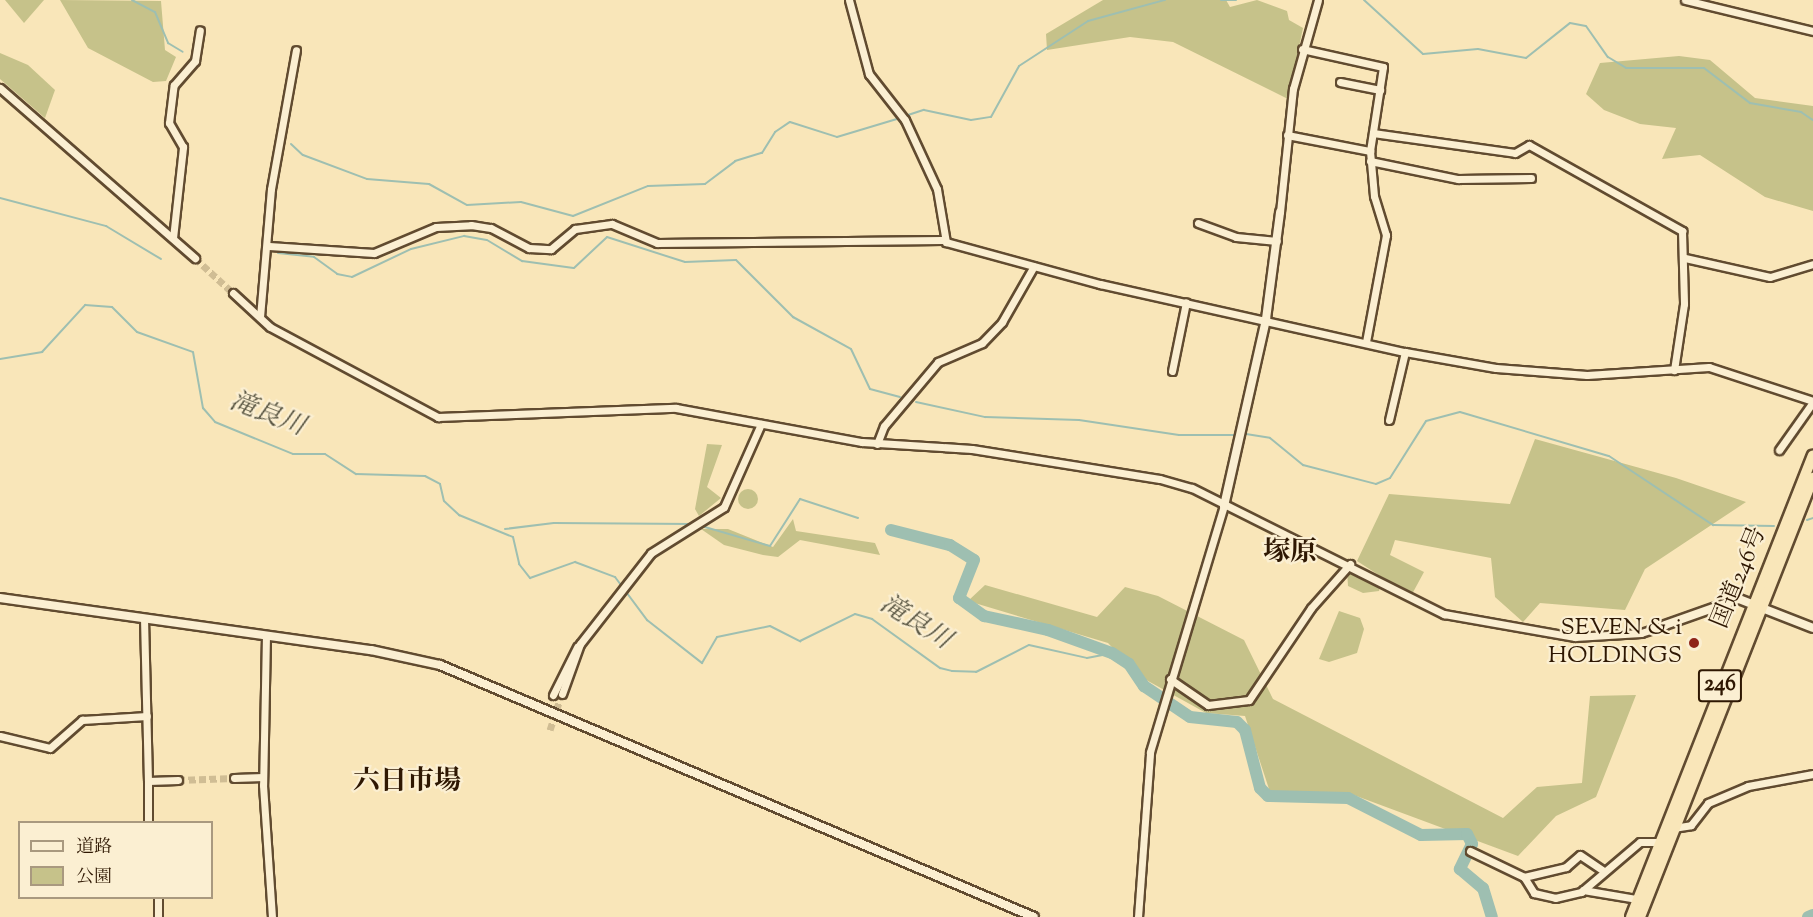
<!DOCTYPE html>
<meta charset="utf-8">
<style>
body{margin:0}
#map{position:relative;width:1813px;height:917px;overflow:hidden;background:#f9e6b9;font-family:"Sorts Mill Goudy","Noto Serif JP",serif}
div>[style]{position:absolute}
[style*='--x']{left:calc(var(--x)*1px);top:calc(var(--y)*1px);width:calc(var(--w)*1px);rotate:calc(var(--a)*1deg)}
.green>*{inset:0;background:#c6c28a}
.round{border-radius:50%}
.stream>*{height:2px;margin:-1px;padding:0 1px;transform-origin:1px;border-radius:1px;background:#9ebfb1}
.river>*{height:12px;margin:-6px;padding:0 6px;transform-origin:6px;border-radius:6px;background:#9ebfb1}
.minor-tunnel>*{height:7px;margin-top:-3.5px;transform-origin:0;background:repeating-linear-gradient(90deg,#d0bd94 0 7px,transparent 0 10.5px)}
.roads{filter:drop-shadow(2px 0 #614b30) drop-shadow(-2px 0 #614b30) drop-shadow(0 2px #614b30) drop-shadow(0 -2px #614b30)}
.minor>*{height:7px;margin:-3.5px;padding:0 3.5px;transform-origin:3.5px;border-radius:3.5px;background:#fbefd2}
.tertiary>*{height:8px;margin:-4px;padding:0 4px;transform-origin:4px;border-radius:4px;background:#fbefd2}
.trunk>*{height:10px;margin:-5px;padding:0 5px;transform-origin:5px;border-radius:5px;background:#f9e6b9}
.dots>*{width:16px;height:16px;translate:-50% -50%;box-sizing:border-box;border:3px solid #fbefd2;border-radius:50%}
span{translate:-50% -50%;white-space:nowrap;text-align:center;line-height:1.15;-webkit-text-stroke:4.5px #fbefd2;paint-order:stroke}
.shield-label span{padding:2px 4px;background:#fbefd2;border:2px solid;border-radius:4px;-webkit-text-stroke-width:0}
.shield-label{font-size:22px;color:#2e1702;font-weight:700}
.street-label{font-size:24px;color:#2e1702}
.poi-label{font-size:24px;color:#2e1702}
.right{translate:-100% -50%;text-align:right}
.water-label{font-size:26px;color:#55523f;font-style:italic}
.quarter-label{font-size:27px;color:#2e1702;font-weight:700}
.legend{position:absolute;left:18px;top:821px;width:195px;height:78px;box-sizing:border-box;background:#fbefd2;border:2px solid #a9997f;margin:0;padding:8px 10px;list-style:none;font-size:18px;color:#2e1702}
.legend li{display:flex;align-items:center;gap:12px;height:30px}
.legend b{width:30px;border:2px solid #a9997f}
</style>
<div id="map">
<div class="green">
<div style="clip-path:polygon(5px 0,44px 0,24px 23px)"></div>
<div style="clip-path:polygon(60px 0,161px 1px,165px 50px,176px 57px,166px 81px,153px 82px,88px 48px)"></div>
<div style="clip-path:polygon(1103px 0,1226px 0,1230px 7px,1257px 0,1287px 11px,1289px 20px,1303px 28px,1288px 99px,1173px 42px,1130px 37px,1047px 50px,1046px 34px)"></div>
<div style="clip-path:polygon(0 53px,28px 65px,55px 90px,45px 118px,0 79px)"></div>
<div style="clip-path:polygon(1679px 56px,1710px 60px,1755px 98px,1813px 106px,1813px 211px,1765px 197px,1700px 155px,1662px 159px,1676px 128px,1640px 124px,1604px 110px,1586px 94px,1600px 63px)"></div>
<div style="clip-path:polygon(1535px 439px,1676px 478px,1746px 502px,1645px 569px,1625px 610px,1540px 603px,1523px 622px,1495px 597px,1491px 558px,1395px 540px,1390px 555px,1424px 572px,1411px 596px,1357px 561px,1389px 494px,1510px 504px)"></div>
<div style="clip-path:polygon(707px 444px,722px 445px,707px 487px,721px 498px,699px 516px,695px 509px)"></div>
<div class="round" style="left:738px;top:489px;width:20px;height:20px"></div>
<div style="clip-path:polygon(793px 519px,796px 531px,875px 543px,880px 555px,800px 540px,778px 557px,763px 555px,724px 545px,701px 529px,728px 529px,773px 547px)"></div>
<div style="clip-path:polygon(1347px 570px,1381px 583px,1379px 591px,1363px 593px,1348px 586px)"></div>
<div style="clip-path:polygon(985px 585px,1097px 617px,1125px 587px,1158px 596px,1244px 640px,1273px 699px,1503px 818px,1537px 787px,1582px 783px,1590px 696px,1636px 695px,1596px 797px,1556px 816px,1518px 856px,1351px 794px,1270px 792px,1245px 716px,1206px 713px,1139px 676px,1108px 643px,968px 601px)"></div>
<div style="clip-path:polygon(1339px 611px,1360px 618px,1364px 629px,1357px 653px,1329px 662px,1319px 659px)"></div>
</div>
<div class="stream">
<div style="--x:132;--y:0;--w:26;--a:28"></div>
<div style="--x:155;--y:12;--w:34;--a:67"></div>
<div style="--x:168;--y:43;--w:17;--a:31"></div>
<div style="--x:1221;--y:0;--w:15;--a:0"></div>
<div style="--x:1364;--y:0;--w:80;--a:42.5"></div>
<div style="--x:1423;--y:54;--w:55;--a:-5.2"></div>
<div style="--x:1478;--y:49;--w:49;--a:10.6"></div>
<div style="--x:1526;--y:58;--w:56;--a:-38.5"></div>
<div style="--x:1570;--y:23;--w:16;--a:11"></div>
<div style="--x:1586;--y:26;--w:38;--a:55"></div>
<div style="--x:1608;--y:57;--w:21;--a:31"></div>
<div style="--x:1626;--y:68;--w:78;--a:0"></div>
<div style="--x:1704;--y:68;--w:58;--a:37.3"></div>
<div style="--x:1750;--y:103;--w:52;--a:10"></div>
<div style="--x:1801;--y:112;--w:14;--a:34"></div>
<div style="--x:905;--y:116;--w:20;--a:-18"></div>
<div style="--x:924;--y:110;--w:48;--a:12"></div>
<div style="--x:971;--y:120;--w:20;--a:-9"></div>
<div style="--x:991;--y:117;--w:58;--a:-61.2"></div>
<div style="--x:1019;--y:66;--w:82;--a:-33.1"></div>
<div style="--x:1088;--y:21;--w:80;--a:-15.3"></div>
<div style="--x:291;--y:144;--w:16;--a:43"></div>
<div style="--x:303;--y:155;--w:68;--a:20.6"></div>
<div style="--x:367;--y:179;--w:62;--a:4.6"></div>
<div style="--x:429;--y:184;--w:43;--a:28.9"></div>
<div style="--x:467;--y:205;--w:54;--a:-3.2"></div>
<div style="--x:521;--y:202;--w:54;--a:15.1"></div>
<div style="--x:573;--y:216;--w:81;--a:-21.8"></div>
<div style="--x:648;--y:186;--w:57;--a:-2"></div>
<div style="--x:705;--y:184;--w:38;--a:-37"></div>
<div style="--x:735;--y:161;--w:28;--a:-17"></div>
<div style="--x:762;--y:153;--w:25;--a:-58"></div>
<div style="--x:775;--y:132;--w:18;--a:-34"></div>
<div style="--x:790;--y:122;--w:49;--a:17.7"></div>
<div style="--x:837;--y:137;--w:66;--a:-16.8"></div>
<div style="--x:0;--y:198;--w:110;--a:14.8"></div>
<div style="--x:106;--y:226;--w:64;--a:31"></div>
<div style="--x:278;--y:253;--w:36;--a:6"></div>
<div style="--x:314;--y:257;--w:29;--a:36"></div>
<div style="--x:337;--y:274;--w:15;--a:11"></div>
<div style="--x:352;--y:277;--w:65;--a:-25.4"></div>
<div style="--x:411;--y:249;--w:55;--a:-13.8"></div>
<div style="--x:464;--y:236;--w:23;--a:10"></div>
<div style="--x:487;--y:240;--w:41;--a:31"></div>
<div style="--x:522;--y:261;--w:52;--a:7.7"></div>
<div style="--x:574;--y:268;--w:45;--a:-43.2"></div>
<div style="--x:607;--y:237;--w:82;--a:17.8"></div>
<div style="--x:685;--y:262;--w:51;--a:-2.2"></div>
<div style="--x:736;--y:260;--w:81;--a:45"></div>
<div style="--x:793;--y:317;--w:66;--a:28.9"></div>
<div style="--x:851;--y:349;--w:44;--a:64.6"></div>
<div style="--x:870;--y:389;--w:31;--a:15"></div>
<div style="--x:0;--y:359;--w:43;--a:-9.5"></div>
<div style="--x:42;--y:352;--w:64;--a:-47.5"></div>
<div style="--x:85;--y:305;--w:27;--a:4"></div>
<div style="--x:112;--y:307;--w:35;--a:45"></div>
<div style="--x:137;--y:332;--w:59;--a:19.7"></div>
<div style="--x:193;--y:352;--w:57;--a:79.9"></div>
<div style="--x:203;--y:408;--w:18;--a:49"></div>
<div style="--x:215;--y:422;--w:84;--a:22.3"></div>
<div style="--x:293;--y:454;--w:32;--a:0"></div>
<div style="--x:325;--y:454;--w:37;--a:33"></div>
<div style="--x:356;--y:474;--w:69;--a:1.7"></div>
<div style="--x:425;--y:476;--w:17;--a:28"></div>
<div style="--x:440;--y:484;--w:17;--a:77"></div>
<div style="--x:444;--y:501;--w:21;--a:43"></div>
<div style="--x:459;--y:515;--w:58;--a:22.2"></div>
<div style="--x:513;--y:537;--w:28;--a:77"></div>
<div style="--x:519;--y:564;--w:18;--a:52"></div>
<div style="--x:530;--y:578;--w:48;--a:-19.6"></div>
<div style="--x:575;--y:562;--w:43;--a:20.6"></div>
<div style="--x:615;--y:577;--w:54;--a:53.3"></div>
<div style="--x:647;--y:620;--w:70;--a:38"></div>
<div style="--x:702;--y:663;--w:30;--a:-60"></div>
<div style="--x:717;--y:637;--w:54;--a:-11.7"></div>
<div style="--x:770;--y:626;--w:34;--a:27"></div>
<div style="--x:800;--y:641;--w:61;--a:-26.1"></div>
<div style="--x:855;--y:614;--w:18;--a:16"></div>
<div style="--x:872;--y:619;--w:84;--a:35.8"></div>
<div style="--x:940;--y:668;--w:12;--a:14"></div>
<div style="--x:952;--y:671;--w:24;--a:2"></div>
<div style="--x:976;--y:672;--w:59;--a:-27"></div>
<div style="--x:1029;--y:645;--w:59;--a:12.6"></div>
<div style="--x:1087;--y:658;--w:25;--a:-11"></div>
<div style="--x:916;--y:402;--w:71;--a:12.3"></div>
<div style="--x:985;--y:417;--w:94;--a:1.8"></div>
<div style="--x:1079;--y:420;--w:101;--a:8.5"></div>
<div style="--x:1179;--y:435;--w:55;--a:0"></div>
<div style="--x:1246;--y:434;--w:24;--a:9"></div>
<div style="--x:1270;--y:438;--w:43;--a:39.3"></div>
<div style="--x:1303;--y:465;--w:75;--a:14.6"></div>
<div style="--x:1376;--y:484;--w:15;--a:-23"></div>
<div style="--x:1390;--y:478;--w:67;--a:-57.7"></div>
<div style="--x:1426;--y:421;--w:35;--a:-15"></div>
<div style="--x:1460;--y:412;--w:155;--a:16.5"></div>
<div style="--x:1609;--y:456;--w:125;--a:33.6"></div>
<div style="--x:1713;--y:525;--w:61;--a:0.9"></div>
<div style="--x:1807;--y:520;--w:6;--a:-18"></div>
<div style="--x:698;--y:525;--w:75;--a:16.3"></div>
<div style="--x:770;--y:546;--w:56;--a:-57.4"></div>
<div style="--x:800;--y:499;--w:61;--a:18.1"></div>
<div style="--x:505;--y:529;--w:49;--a:-7"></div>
<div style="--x:554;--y:523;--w:139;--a:0.4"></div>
</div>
<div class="river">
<div style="--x:891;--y:530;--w:61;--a:14.3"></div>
<div style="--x:950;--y:545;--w:28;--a:32"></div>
<div style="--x:974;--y:560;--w:41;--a:111.5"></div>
<div style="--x:959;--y:598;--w:31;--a:36"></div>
<div style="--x:984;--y:616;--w:66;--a:12.3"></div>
<div style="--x:1048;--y:630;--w:68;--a:19.8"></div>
<div style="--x:1112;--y:653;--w:20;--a:33"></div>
<div style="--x:1129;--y:664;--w:27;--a:56"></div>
<div style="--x:1144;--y:686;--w:55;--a:34"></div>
<div style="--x:1190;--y:717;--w:47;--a:6.1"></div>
<div style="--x:1237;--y:722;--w:11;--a:45"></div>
<div style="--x:1245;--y:730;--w:60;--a:75.5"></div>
<div style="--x:1260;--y:788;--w:11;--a:45"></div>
<div style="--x:1268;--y:796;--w:80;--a:1.4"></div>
<div style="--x:1348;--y:798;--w:82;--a:26.9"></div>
<div style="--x:1421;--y:835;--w:46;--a:-1.2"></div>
<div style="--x:1467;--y:834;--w:11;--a:63"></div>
<div style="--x:1472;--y:844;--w:28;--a:116"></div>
<div style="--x:1460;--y:869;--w:30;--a:40"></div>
<div style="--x:1483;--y:888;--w:30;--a:73"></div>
<div style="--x:1808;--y:917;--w:5;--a:-22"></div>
</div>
<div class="minor-tunnel">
<div style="--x:195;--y:258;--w:52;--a:42.6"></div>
<div style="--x:550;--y:730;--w:38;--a:-72"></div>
<div style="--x:178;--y:780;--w:56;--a:-2"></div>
</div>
<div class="roads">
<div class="minor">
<div style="--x:849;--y:0;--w:77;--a:74.9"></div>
<div style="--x:869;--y:74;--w:58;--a:52"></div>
<div style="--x:905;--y:120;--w:76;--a:65.1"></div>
<div style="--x:937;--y:189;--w:54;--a:80.4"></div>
<div style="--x:946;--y:242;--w:160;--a:15.3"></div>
<div style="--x:1100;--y:284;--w:312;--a:12.6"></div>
<div style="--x:1405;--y:352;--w:92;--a:10"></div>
<div style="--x:1496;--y:368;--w:91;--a:4.4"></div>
<div style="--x:1587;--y:375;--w:122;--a:-3.8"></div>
<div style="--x:1709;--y:367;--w:109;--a:18.1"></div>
<div style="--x:1685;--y:0;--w:132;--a:13.6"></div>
<div style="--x:1302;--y:49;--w:83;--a:12.5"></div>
<div style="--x:1383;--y:67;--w:85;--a:98.8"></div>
<div style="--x:1370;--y:151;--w:45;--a:84.9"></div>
<div style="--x:1374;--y:196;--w:41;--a:72.9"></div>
<div style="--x:1386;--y:235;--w:109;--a:100.6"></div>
<div style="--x:1340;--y:82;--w:41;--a:11.3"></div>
<div style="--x:0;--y:88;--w:259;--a:41.1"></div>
<div style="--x:1373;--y:133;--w:143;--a:8"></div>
<div style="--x:1515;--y:153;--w:16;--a:-30"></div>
<div style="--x:1529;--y:145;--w:176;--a:29.3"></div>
<div style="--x:1682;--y:231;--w:73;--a:88.4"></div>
<div style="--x:1684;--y:304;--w:67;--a:98.6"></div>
<div style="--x:1287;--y:135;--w:85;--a:10.9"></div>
<div style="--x:1370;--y:161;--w:90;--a:11.6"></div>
<div style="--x:1458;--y:179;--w:73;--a:-0.8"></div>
<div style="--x:1280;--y:212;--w:124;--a:-84"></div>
<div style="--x:1293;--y:89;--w:92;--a:-74.3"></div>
<div style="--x:1198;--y:223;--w:40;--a:20.2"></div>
<div style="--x:1236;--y:237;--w:41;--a:5.6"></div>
<div style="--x:173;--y:238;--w:92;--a:-83.7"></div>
<div style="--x:183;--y:147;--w:28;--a:-120"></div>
<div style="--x:169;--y:123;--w:38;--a:-83"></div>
<div style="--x:174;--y:85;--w:32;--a:-49"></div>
<div style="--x:195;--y:61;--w:31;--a:-81"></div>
<div style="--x:269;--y:246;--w:105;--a:3.8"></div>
<div style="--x:374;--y:253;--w:67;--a:-22.8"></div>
<div style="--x:436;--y:227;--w:35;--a:-3"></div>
<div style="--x:471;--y:225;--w:20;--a:9"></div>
<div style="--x:491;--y:228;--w:43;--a:27.8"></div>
<div style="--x:529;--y:248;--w:22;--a:3"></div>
<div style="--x:551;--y:249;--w:31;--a:-40"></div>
<div style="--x:575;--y:229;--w:37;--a:-8"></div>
<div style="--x:612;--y:224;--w:49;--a:22.9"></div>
<div style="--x:657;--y:243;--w:285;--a:-0.6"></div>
<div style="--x:1685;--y:258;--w:87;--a:12.6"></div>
<div style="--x:1770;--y:277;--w:45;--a:-16.8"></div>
<div style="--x:233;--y:293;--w:50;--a:42.6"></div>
<div style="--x:270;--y:327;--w:191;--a:28.2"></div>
<div style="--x:438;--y:417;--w:238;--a:-2.2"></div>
<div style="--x:676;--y:408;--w:189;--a:10.4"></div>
<div style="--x:862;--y:442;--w:110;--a:3.6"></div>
<div style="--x:972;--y:449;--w:190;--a:9.1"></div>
<div style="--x:1160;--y:479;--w:33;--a:16"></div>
<div style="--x:1192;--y:488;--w:282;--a:26.6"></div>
<div style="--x:1444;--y:614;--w:133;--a:10"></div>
<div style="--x:1575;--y:637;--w:66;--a:-3.5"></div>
<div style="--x:1641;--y:633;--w:25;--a:-18"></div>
<div style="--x:260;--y:317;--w:128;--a:-85.1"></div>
<div style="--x:271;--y:189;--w:141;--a:-79.8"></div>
<div style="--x:1172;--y:371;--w:70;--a:-78.5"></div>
<div style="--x:1389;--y:420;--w:70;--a:-76.8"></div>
<div style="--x:877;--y:444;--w:19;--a:-69"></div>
<div style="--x:884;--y:426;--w:84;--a:-49.8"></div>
<div style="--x:938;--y:362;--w:48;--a:-23.4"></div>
<div style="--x:982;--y:343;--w:29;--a:-46"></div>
<div style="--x:1002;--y:322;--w:64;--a:-60.3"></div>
<div style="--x:1779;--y:450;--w:59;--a:-54.7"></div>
<div style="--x:144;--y:618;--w:163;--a:88.6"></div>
<div style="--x:148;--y:781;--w:30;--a:-2"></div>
<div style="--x:266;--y:635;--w:150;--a:91.1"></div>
<div style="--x:263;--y:785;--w:132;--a:86.1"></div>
<div style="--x:1170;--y:679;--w:46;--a:34.4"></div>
<div style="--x:1208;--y:705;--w:41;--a:-7"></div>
<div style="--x:1249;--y:700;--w:111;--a:-56"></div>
<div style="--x:1311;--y:608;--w:59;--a:-48.4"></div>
<div style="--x:562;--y:694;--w:53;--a:-70.2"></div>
<div style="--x:580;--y:644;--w:115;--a:-52"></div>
<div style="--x:651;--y:553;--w:86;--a:-32.2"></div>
<div style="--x:724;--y:507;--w:91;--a:-66"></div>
<div style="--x:553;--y:695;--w:54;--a:-63.4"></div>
<div style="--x:0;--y:736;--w:51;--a:13.5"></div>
<div style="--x:50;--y:748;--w:43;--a:-41.2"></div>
<div style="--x:82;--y:720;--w:65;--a:-3.5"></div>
<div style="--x:234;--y:778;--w:29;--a:-2"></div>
<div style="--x:148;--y:822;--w:41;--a:-90"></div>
<div style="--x:1673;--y:828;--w:18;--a:-9"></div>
<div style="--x:1691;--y:825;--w:28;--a:-52"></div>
<div style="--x:1708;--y:803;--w:43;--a:-23"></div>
<div style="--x:1748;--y:786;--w:66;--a:-10.5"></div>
<div style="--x:1470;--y:851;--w:60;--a:25.7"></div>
<div style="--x:1524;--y:877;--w:19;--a:58"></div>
<div style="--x:1534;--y:893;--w:22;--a:13"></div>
<div style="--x:1555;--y:898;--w:27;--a:-13"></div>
<div style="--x:1581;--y:892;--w:77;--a:-40.3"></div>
<div style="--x:1640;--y:842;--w:18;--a:0"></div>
<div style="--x:1524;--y:877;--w:43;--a:-13.4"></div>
<div style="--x:1566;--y:867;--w:18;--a:-41"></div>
<div style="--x:1580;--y:855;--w:27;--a:34"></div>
<div style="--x:1583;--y:890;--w:55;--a:9.5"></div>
<div style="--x:158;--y:898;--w:19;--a:90"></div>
<div style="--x:1138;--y:917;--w:165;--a:-85.8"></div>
<div style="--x:1150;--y:752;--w:257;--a:-73.3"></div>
</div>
<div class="tertiary">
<div style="--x:1224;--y:506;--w:192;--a:-77.3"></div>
<div style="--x:1266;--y:319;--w:108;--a:-82.5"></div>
<div style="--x:0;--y:598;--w:375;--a:8"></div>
<div style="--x:371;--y:650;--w:71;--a:12.3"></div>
<div style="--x:440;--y:665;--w:645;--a:22.99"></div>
<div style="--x:1665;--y:625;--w:78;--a:-19.4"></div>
<div style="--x:1739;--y:599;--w:79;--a:21.4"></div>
</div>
<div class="trunk">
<div style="--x:1631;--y:917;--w:496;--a:-68.5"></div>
<div style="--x:1640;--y:917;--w:472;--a:-68.5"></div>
</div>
</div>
<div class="dots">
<div style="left:1694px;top:643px;background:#8f2418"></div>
</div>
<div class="shield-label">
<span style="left:1720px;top:686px">246</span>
</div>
<div class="street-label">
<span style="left:1740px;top:578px;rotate:-68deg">国道246号</span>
</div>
<div class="poi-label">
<span class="right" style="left:1682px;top:643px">SEVEN &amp; i<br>HOLDINGS</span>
</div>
<div class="water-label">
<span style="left:267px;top:415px;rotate:21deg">滝良川</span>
<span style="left:915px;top:623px;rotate:32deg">滝良川</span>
</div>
<div class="quarter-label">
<span style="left:1290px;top:554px">塚原</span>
<span style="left:407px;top:783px">六日市場</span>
</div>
<ul class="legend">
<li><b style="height:8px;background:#fbefd2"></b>道路</li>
<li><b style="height:16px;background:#c6c28a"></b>公園</li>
</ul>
</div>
